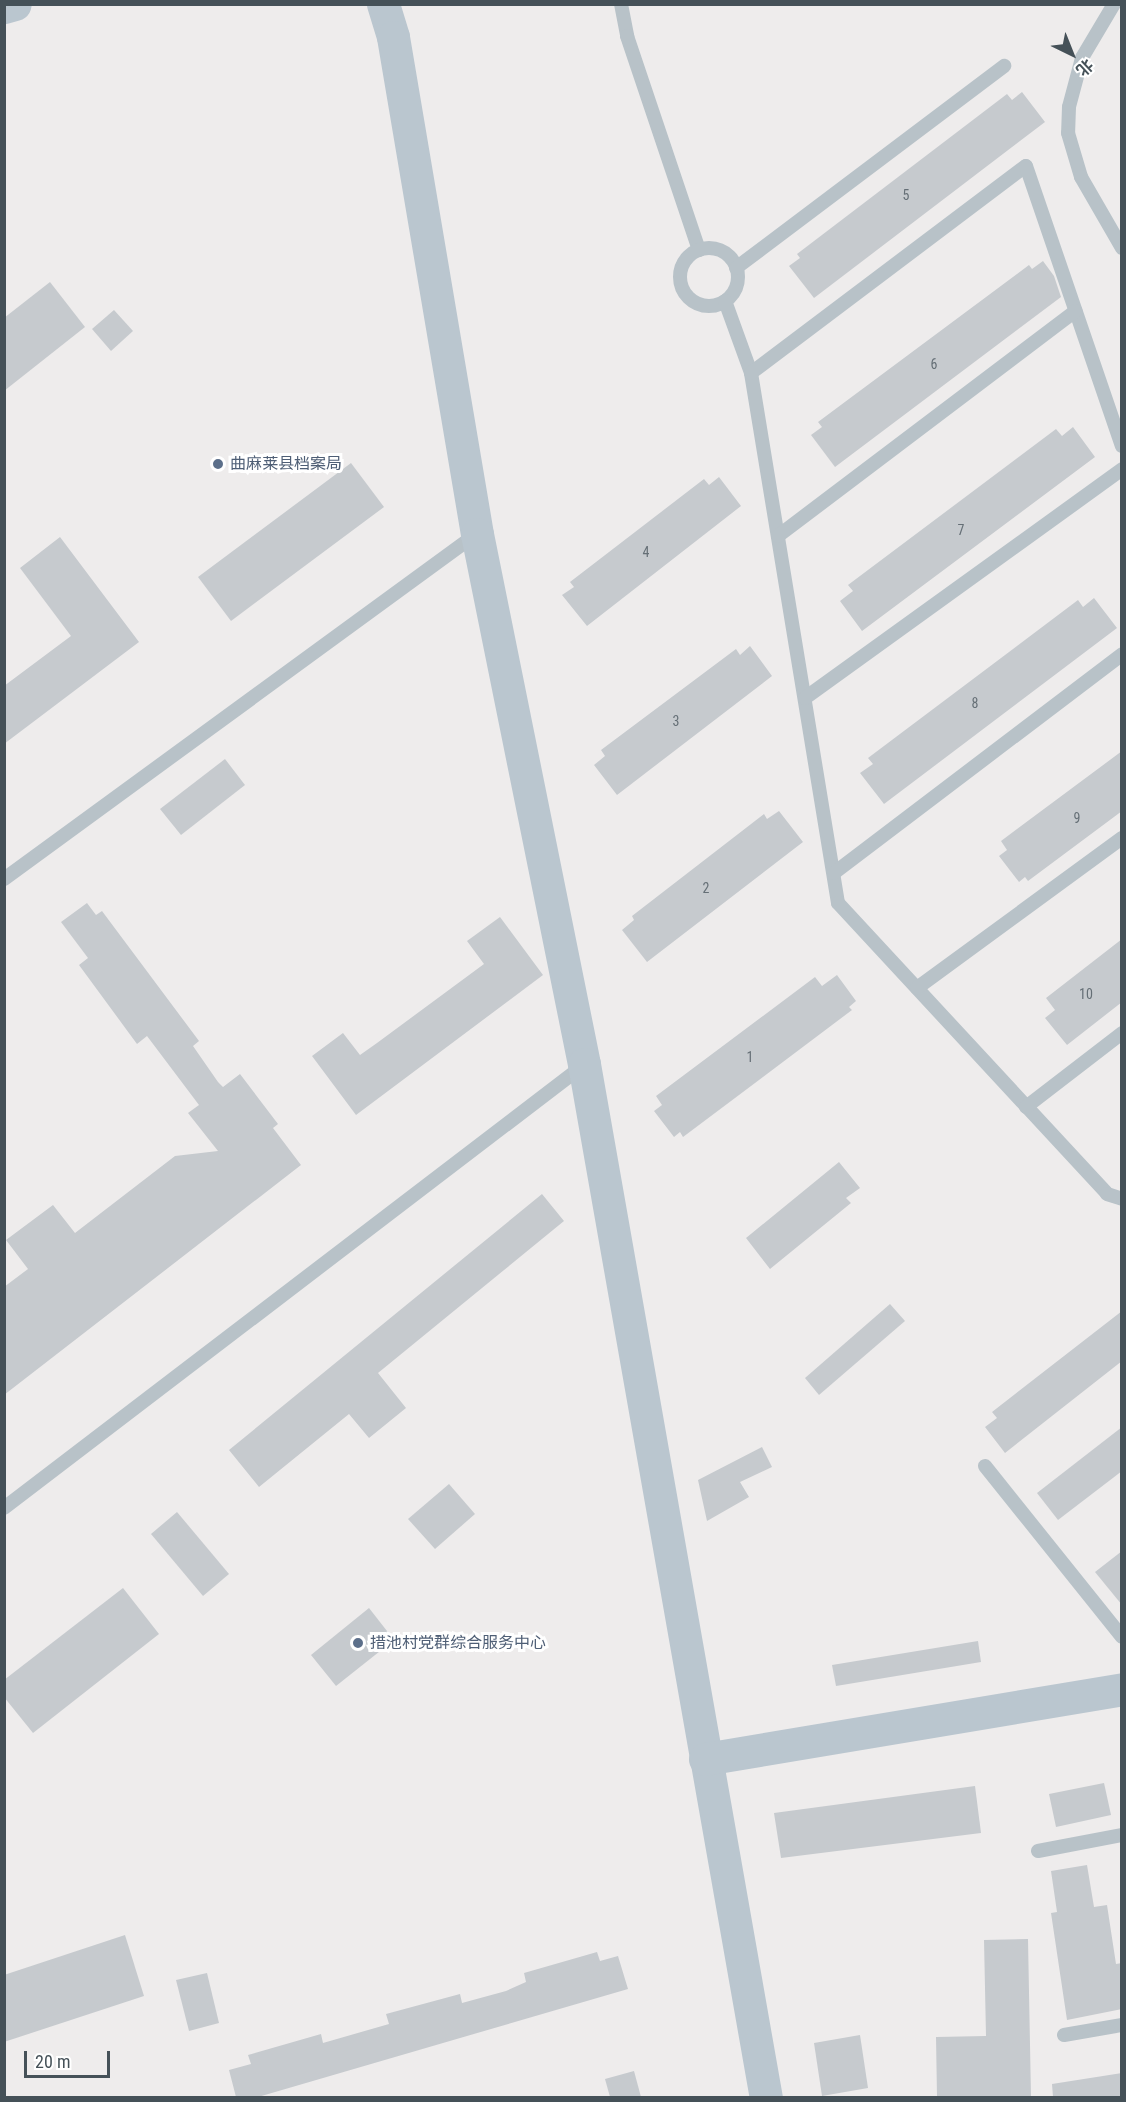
<!DOCTYPE html>
<meta charset="utf-8">
<style>
body{margin:0}
#map{position:relative;width:1126px;height:2102px;overflow:hidden;background:#eeecec;font-family:"Roboto Condensed","Noto Sans SC",sans-serif}
div>[style]{position:absolute}
[style*='--x']{left:calc(var(--x)*1px);top:calc(var(--y)*1px);width:calc(var(--w)*1px);rotate:calc(var(--a)*1deg)}
.building>*{inset:0;background:#c6cace}
.lane>*{height:14px;margin:-7px;padding:0 7px;transform-origin:7px;border-radius:7px;background:#b8c2c8}
.lane>.ring{margin:-7px;padding:0;box-sizing:content-box;background:none;border:14px solid #b8c2c8;border-radius:50%}
.secondary>*{height:33px;margin:-16.5px;padding:0 16.5px;transform-origin:16.5px;border-radius:16.5px;background:#bac6cf}
.dots>*{width:16px;height:16px;translate:-50% -50%;box-sizing:border-box;border:3px solid #fff;border-radius:50%}
span{translate:-50% -50%;white-space:nowrap;text-align:center;line-height:1.15;-webkit-text-stroke:6px #fff;paint-order:stroke}
.number-label{font-size:14px;color:#656f76}
.number-label span{-webkit-text-stroke-width:0}
.service-label{font-size:16px;color:#4e5e75}
.left{translate:0 -50%;text-align:left}
.frame{position:absolute;inset:0;border:6px solid #455158;pointer-events:none}
.north{position:absolute;left:1042px;top:24px;width:60px;height:60px;-webkit-text-stroke:4px #fff;paint-order:stroke;rotate:137deg;font-size:16px;font-weight:700;line-height:24px;text-align:center;color:#455158}
.north::after{content:'';display:block;margin:auto;width:21px;height:27px;background:#455158;clip-path:polygon(50% 0,100% 100%,50% 72%,0 100%)}
.scale{position:absolute;left:24px;top:2051px;width:86px;height:27px;box-sizing:border-box;border:3px solid #455158;border-top:0;padding-left:8px;font-size:18px;line-height:21px;white-space:nowrap;color:#455158;-webkit-text-stroke:4px #fff;paint-order:stroke}
</style>
<div id="map">
<div class="building">
<div style="clip-path:polygon(1022px 92px,1045px 122px,814px 298px,789px 266px,800px 258px,797px 254px,1007px 94px,1012px 100px)"></div>
<div style="clip-path:polygon(1043px 261px,1054px 276px,1061px 297px,835px 467px,811px 435px,822px 427px,818px 422px,1029px 265px,1032px 269px)"></div>
<div style="clip-path:polygon(50px 282px,85px 327px,4px 391px,4px 318px)"></div>
<div style="clip-path:polygon(114px 310px,133px 331px,111px 351px,92px 329px)"></div>
<div style="clip-path:polygon(1073px 427px,1095px 457px,862px 631px,840px 601px,853px 591px,848px 585px,1056px 429px,1062px 436px)"></div>
<div style="clip-path:polygon(351px 463px,384px 507px,231px 621px,198px 577px)"></div>
<div style="clip-path:polygon(719px 477px,741px 506px,587px 626px,562px 595px,574px 587px,570px 582px,704px 479px,709px 485px)"></div>
<div style="clip-path:polygon(60px 537px,139px 642px,4px 744px,4px 686px,71px 636px,20px 568px)"></div>
<div style="clip-path:polygon(1094px 598px,1117px 628px,884px 804px,860px 773px,873px 764px,868px 758px,1078px 600px,1083px 607px)"></div>
<div style="clip-path:polygon(750px 646px,772px 676px,617px 795px,594px 765px,605px 756px,601px 750px,736px 649px,740px 655px)"></div>
<div style="clip-path:polygon(1122px 751px,1122px 811px,1028px 881px,1025px 877px,1019px 882px,999px 856px,1007px 850px,1001px 841px)"></div>
<div style="clip-path:polygon(225px 759px,245px 785px,181px 835px,160px 809px)"></div>
<div style="clip-path:polygon(779px 811px,803px 842px,647px 962px,622px 930px,634px 920px,632px 916px,764px 814px,767px 819px)"></div>
<div style="clip-path:polygon(87px 903px,96px 915px,102px 911px,199px 1041px,193px 1046px,218px 1082px,223px 1087px,240px 1074px,278px 1124px,273px 1128px,301px 1165px,4px 1395px,4px 1287px,28px 1269px,6px 1240px,53px 1205px,75px 1233px,175px 1156px,218px 1151px,188px 1113px,199px 1105px,147px 1036px,137px 1044px,79px 965px,88px 958px,61px 922px)"></div>
<div style="clip-path:polygon(500px 917px,543px 975px,356px 1115px,312px 1056px,343px 1033px,360px 1055px,377px 1043px,484px 964px,467px 941px)"></div>
<div style="clip-path:polygon(1122px 939px,1122px 1002px,1067px 1045px,1045px 1018px,1055px 1010px,1046px 998px)"></div>
<div style="clip-path:polygon(837px 975px,856px 1001px,849px 1007px,852px 1010px,683px 1137px,680px 1132px,674px 1137px,654px 1111px,662px 1105px,656px 1096px,815px 977px,822px 986px)"></div>
<div style="clip-path:polygon(839px 1162px,860px 1188px,846px 1198px,851px 1203px,770px 1269px,746px 1238px)"></div>
<div style="clip-path:polygon(542px 1194px,564px 1221px,378px 1373px,406px 1408px,369px 1438px,349px 1414px,259px 1487px,229px 1450px)"></div>
<div style="clip-path:polygon(890px 1304px,905px 1321px,819px 1395px,805px 1378px)"></div>
<div style="clip-path:polygon(1122px 1311px,1122px 1361px,1005px 1453px,985px 1427px,997px 1418px,992px 1412px)"></div>
<div style="clip-path:polygon(1122px 1427px,1122px 1471px,1058px 1520px,1037px 1493px)"></div>
<div style="clip-path:polygon(762px 1447px,772px 1467px,740px 1482px,749px 1497px,707px 1521px,698px 1480px)"></div>
<div style="clip-path:polygon(449px 1484px,475px 1514px,435px 1549px,408px 1519px)"></div>
<div style="clip-path:polygon(177px 1512px,229px 1574px,203px 1596px,151px 1534px)"></div>
<div style="clip-path:polygon(1122px 1551px,1122px 1605px,1095px 1572px)"></div>
<div style="clip-path:polygon(123px 1588px,159px 1634px,33px 1733px,4px 1697px,4px 1680px)"></div>
<div style="clip-path:polygon(369px 1608px,394px 1640px,336px 1686px,311px 1655px)"></div>
<div style="clip-path:polygon(978px 1641px,981px 1662px,836px 1686px,832px 1665px)"></div>
<div style="clip-path:polygon(1104px 1783px,1111px 1815px,1056px 1827px,1049px 1794px)"></div>
<div style="clip-path:polygon(975px 1786px,981px 1833px,781px 1858px,774px 1813px)"></div>
<div style="clip-path:polygon(1087px 1865px,1094px 1907px,1107px 1905px,1116px 1964px,1122px 1963px,1122px 2009px,1067px 2020px,1051px 1913px,1057px 1912px,1051px 1871px)"></div>
<div style="clip-path:polygon(125px 1935px,144px 1996px,4px 2042px,4px 1975px)"></div>
<div style="clip-path:polygon(1028px 1939px,1031px 2097px,937px 2097px,936px 2037px,986px 2036px,984px 1940px)"></div>
<div style="clip-path:polygon(597px 1952px,600px 1961px,618px 1956px,628px 1989px,258px 2097px,236px 2097px,229px 2070px,251px 2064px,248px 2055px,321px 2034px,323px 2043px,389px 2024px,386px 2014px,460px 1994px,462px 2003px,506px 1991px,526px 1982px,524px 1973px)"></div>
<div style="clip-path:polygon(207px 1973px,219px 2023px,189px 2031px,176px 1980px)"></div>
<div style="clip-path:polygon(860px 2035px,868px 2088px,822px 2096px,814px 2043px)"></div>
<div style="clip-path:polygon(634px 2071px,641px 2097px,610px 2097px,605px 2079px)"></div>
<div style="clip-path:polygon(1122px 2073px,1122px 2097px,1053px 2097px,1052px 2084px)"></div>
</div>
<div class="lane">
<div style="--x:621;--y:4;--w:33;--a:79"></div>
<div style="--x:627;--y:36;--w:226;--a:71.4"></div>
<div style="--x:1114;--y:4;--w:63;--a:120.7"></div>
<div style="--x:1082;--y:58;--w:51;--a:104.9"></div>
<div style="--x:1069;--y:107;--w:26;--a:92"></div>
<div style="--x:1068;--y:133;--w:46;--a:73.5"></div>
<div style="--x:1081;--y:177;--w:82;--a:60"></div>
<div class="ring" style="left:680px;top:248px;width:44px;height:44px"></div>
<div style="--x:736;--y:268;--w:336;--a:-37"></div>
<div style="--x:725;--y:301;--w:77;--a:70.1"></div>
<div style="--x:751;--y:373;--w:537;--a:80.68"></div>
<div style="--x:838;--y:903;--w:396;--a:47.2"></div>
<div style="--x:1107;--y:1194;--w:16;--a:18"></div>
<div style="--x:751;--y:373;--w:344;--a:-37"></div>
<div style="--x:1026;--y:166;--w:296;--a:71.1"></div>
<div style="--x:778;--y:536;--w:373;--a:-37.1"></div>
<div style="--x:805;--y:698;--w:391;--a:-35.8"></div>
<div style="--x:834;--y:873;--w:362;--a:-37.2"></div>
<div style="--x:4;--y:879;--w:583;--a:-36.14"></div>
<div style="--x:917;--y:988;--w:254;--a:-36.2"></div>
<div style="--x:1026;--y:1107;--w:121;--a:-37.6"></div>
<div style="--x:985;--y:1466;--w:219;--a:51.3"></div>
<div style="--x:4;--y:1508;--w:730;--a:-37.37"></div>
<div style="--x:1038;--y:1851;--w:86;--a:-10.8"></div>
<div style="--x:1064;--y:2035;--w:59;--a:-9.8"></div>
</div>
<div class="secondary">
<div style="--x:383;--y:4;--w:34;--a:73"></div>
<div style="--x:393;--y:37;--w:504;--a:80.41"></div>
<div style="--x:477;--y:534;--w:541;--a:78.59"></div>
<div style="--x:584;--y:1064;--w:1050;--a:80.02"></div>
<div style="--x:4;--y:7;--w:11;--a:-15"></div>
<div style="--x:705;--y:1759;--w:423;--a:-9.5"></div>
</div>
<div class="dots">
<div style="left:218px;top:464px;background:#5c6f8a"></div>
<div style="left:358px;top:1643px;background:#5c6f8a"></div>
</div>
<div class="number-label">
<span style="left:906px;top:195px">5</span>
<span style="left:934px;top:364px">6</span>
<span style="left:961px;top:530px">7</span>
<span style="left:646px;top:552px">4</span>
<span style="left:975px;top:703px">8</span>
<span style="left:676px;top:721px">3</span>
<span style="left:1077px;top:818px">9</span>
<span style="left:706px;top:888px">2</span>
<span style="left:1086px;top:994px">10</span>
<span style="left:750px;top:1057px">1</span>
</div>
<div class="service-label">
<span class="left" style="left:230px;top:464px">曲麻莱县档案局</span>
<span class="left" style="left:370px;top:1643px">措池村党群综合服务中心</span>
</div>
<div class="frame"></div>
<div class="north">北</div>
<div class="scale">20 m</div>
</div>
